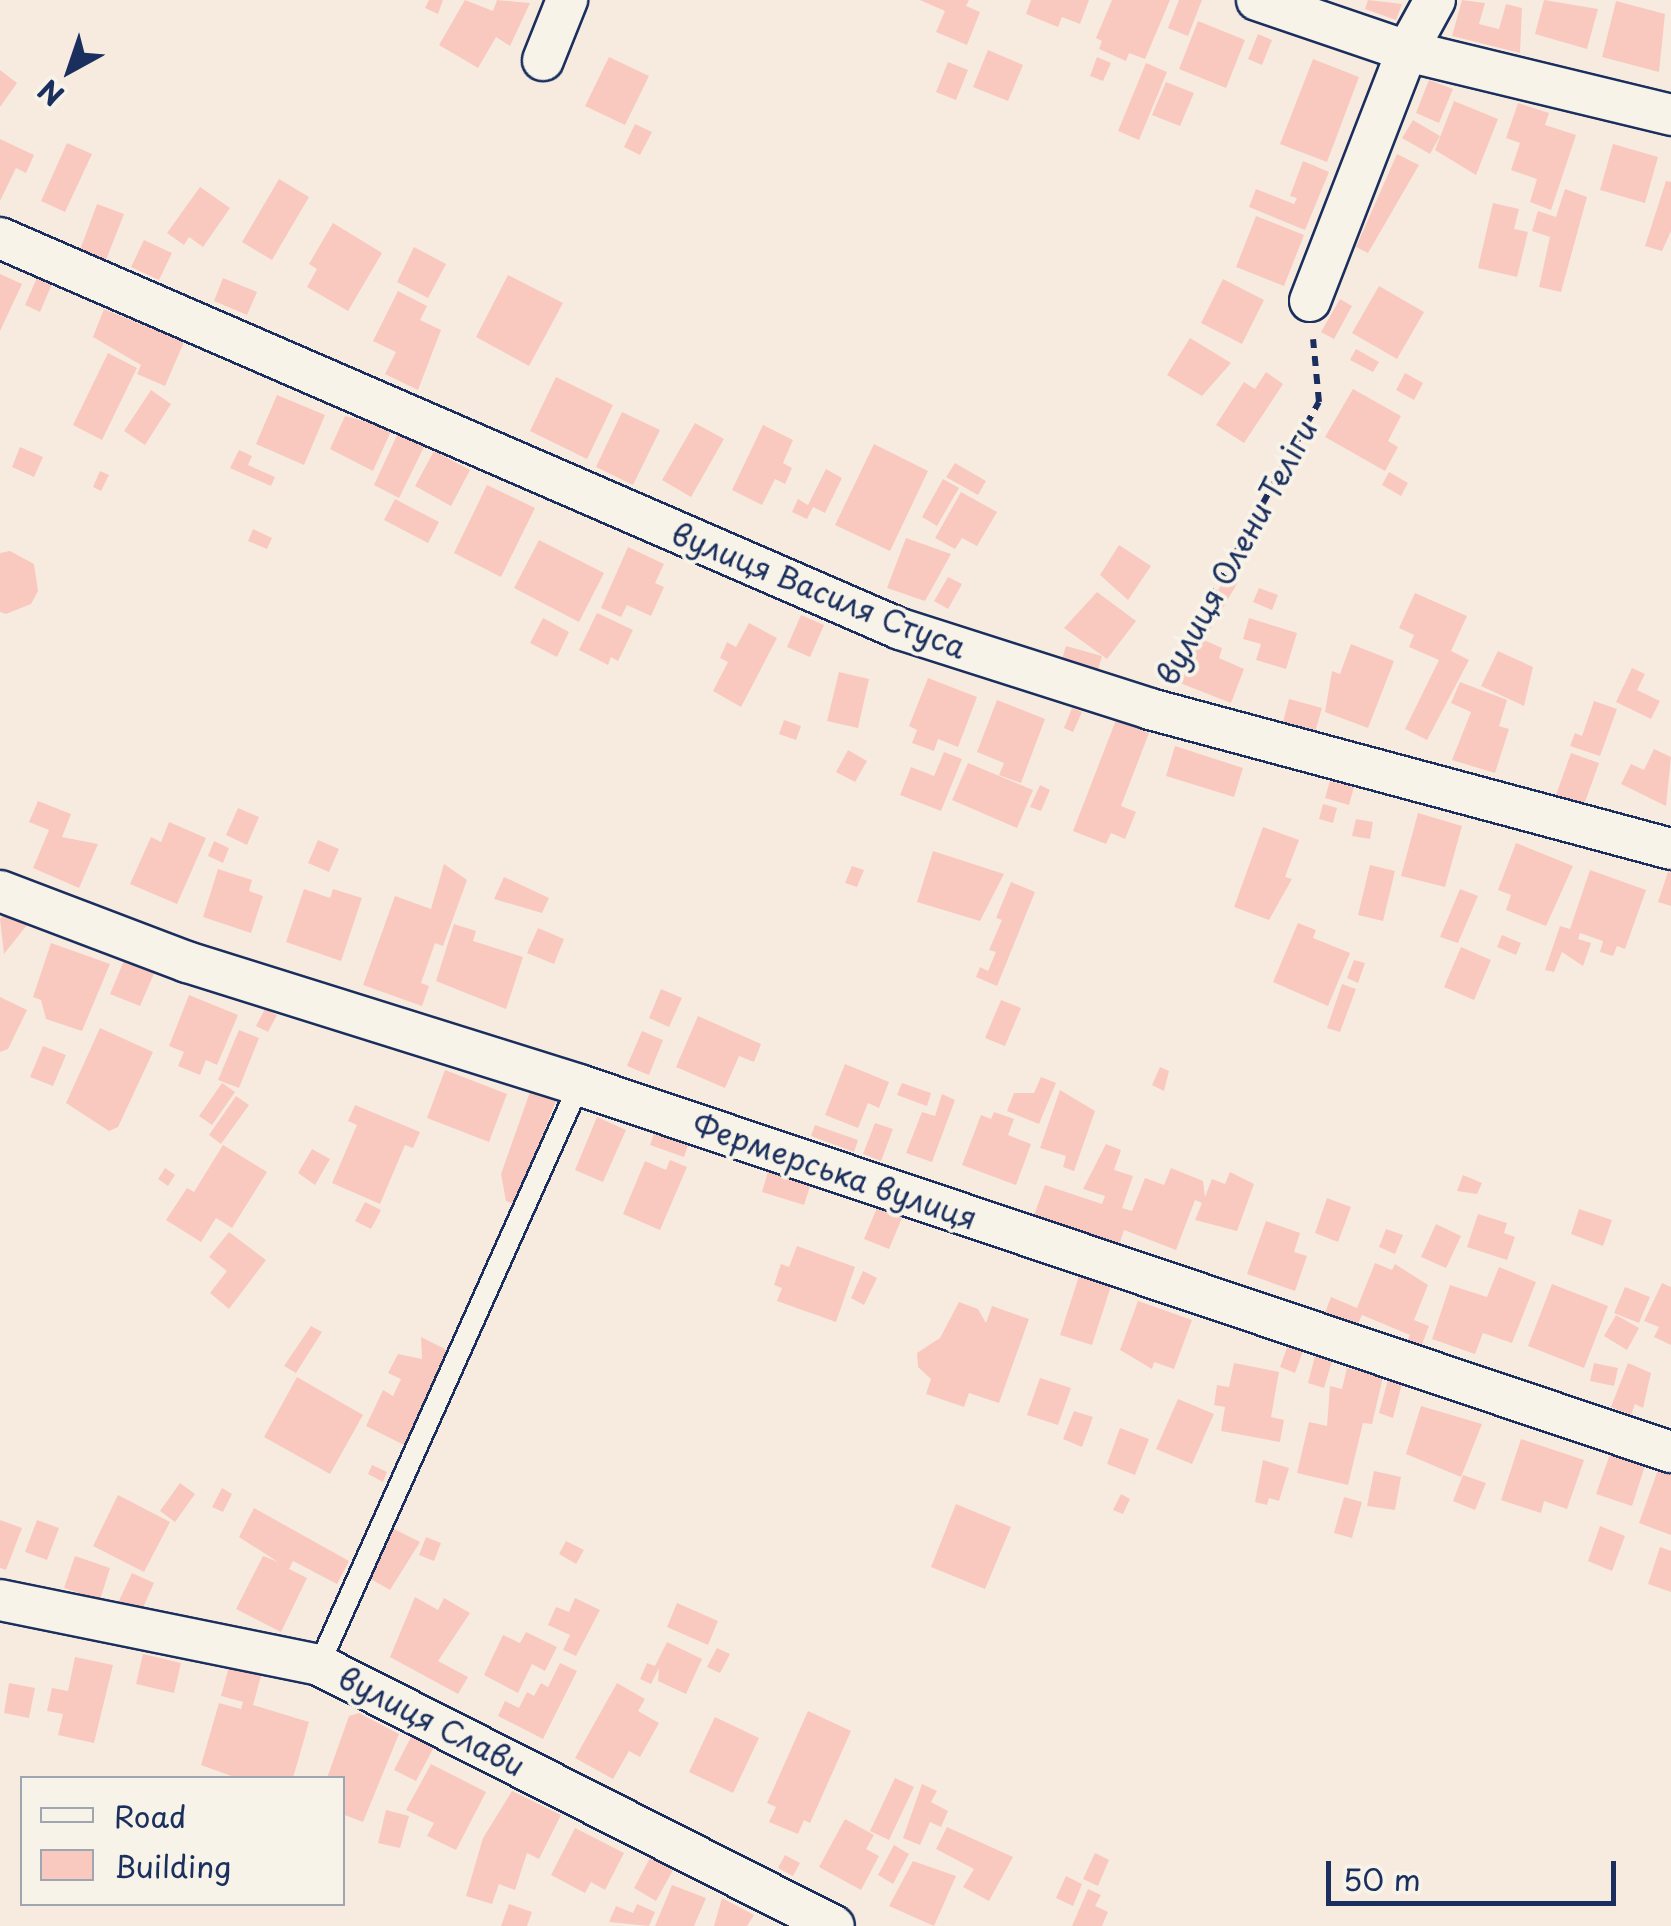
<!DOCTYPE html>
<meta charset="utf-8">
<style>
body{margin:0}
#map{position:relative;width:1671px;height:1926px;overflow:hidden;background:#f7ebe0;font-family:"Playpen Sans",sans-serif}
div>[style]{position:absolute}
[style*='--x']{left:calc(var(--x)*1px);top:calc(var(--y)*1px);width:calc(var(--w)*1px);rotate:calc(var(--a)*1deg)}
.building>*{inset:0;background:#f9c9bf}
.path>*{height:6px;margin-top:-3px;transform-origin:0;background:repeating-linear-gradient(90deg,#1b2f5e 0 10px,transparent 0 18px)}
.roads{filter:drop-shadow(2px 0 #1b2f5e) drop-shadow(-2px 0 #1b2f5e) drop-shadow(0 2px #1b2f5e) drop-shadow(0 -2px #1b2f5e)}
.lane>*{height:20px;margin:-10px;padding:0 10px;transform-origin:10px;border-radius:10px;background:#f7f3e8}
.street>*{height:40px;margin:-20px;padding:0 20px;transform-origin:20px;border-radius:20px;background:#f7f3e8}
span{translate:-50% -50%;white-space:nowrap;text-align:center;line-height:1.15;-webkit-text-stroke:8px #f7f3e8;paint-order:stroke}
.street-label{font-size:30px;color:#1b2f5e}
.legend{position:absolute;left:20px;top:1776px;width:325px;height:130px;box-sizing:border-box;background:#f7f3e8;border:2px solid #9fa5b1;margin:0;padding:12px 18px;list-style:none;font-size:30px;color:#1b2f5e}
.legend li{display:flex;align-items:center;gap:20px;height:50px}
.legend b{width:50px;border:2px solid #9fa5b1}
.north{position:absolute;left:20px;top:20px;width:100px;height:100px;-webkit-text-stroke:8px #f7f3e8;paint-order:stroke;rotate:220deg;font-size:28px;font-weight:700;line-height:40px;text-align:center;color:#1b2f5e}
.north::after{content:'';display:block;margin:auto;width:35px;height:45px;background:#1b2f5e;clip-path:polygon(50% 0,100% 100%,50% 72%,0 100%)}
.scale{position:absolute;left:1326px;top:1861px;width:290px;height:45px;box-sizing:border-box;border:5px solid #1b2f5e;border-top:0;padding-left:12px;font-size:30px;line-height:35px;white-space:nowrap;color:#1b2f5e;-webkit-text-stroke:8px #f7f3e8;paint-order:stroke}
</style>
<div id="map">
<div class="building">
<div style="clip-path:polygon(429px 0,443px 0,438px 14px,425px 8px)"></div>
<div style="clip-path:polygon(465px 0,493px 11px,497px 0,530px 3px,510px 46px,496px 37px,478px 68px,439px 45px)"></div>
<div style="clip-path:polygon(920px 0,969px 0,966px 6px,980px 12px,967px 45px,936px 32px,945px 11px)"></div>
<div style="clip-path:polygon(1031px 0,1089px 0,1080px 24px,1062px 17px,1058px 27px,1026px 14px)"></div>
<div style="clip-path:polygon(1112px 0,1170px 0,1145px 59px,1129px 53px,1126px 61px,1099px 49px,1102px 41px,1096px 38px)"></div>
<div style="clip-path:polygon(1179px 0,1202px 0,1188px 36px,1168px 28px)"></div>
<div style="clip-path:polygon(1368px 0,1402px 4px,1396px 20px,1365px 9px)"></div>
<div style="clip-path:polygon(1462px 0,1485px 3px,1479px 24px,1499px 29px,1506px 4px,1522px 8px,1520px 53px,1452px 36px)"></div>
<div style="clip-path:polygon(1544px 0,1598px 9px,1587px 49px,1535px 34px)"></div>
<div style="clip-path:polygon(1616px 1px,1665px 14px,1659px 72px,1602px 57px)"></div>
<div style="clip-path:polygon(1198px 21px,1245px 40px,1226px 88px,1179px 69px)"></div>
<div style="clip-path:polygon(1258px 34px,1272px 40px,1262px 65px,1248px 59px)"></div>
<div style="clip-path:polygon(988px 50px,1023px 65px,1008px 101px,973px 87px)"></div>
<div style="clip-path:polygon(609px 57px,649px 76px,625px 125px,585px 106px)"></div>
<div style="clip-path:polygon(1097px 57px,1111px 63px,1103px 81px,1090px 76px)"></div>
<div style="clip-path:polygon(1313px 59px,1359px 77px,1327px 162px,1280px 144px)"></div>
<div style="clip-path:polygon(948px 62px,968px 70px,956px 100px,936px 92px)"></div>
<div style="clip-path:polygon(1146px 63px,1167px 72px,1139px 140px,1118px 131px)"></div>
<div style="clip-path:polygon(0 70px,17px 83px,0 107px)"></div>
<div style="clip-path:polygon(1429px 80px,1453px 89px,1439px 123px,1416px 113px)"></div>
<div style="clip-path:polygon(1166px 82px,1194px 93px,1180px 126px,1152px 115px)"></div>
<div style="clip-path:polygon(1454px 101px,1498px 119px,1476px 175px,1435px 150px)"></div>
<div style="clip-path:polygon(1518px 103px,1549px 113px,1545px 125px,1576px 135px,1551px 210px,1530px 202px,1537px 179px,1511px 170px,1520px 143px,1506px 138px)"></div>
<div style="clip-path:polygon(1413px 120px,1440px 136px,1430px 154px,1402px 138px)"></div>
<div style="clip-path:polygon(635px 124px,652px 132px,640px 155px,624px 147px)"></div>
<div style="clip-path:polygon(0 139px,34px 155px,26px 173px,16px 168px,0 201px)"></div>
<div style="clip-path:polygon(67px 143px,92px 154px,65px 212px,41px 201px)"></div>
<div style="clip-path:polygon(1613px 144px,1658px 157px,1645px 203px,1600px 190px)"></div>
<div style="clip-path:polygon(1397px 154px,1419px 165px,1368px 253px,1356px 247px)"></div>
<div style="clip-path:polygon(1303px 161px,1329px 172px,1305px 230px,1249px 207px,1256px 189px,1294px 204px,1297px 198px,1290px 196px)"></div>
<div style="clip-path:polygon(279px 179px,309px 197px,272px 260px,242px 242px)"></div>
<div style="clip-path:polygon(1666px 181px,1671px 182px,1671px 231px,1662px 251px,1645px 246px)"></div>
<div style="clip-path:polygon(200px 187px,230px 208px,203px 247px,189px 237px,184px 245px,167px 233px)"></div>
<div style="clip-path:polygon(1565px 189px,1587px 197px,1561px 292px,1539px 287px,1550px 237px,1532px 231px,1538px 211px,1556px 217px)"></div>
<div style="clip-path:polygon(1493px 203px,1519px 209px,1514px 229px,1528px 232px,1517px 277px,1478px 268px)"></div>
<div style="clip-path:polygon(97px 204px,124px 214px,106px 260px,80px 250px)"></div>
<div style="clip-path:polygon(1256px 216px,1304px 235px,1284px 286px,1236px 267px)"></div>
<div style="clip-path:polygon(333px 223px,382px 253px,348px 311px,307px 287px,317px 269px,309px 264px)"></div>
<div style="clip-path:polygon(144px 240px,172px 253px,159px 280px,131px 267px)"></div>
<div style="clip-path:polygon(414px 247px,446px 264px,428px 298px,397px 282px)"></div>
<div style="clip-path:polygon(0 274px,22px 284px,0 331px)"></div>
<div style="clip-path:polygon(508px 275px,563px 303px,529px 366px,476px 337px)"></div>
<div style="clip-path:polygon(37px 278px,52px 284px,40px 312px,25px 305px)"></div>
<div style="clip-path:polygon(223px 278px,257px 292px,247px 315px,214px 301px)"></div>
<div style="clip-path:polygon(1223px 279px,1264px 300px,1242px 344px,1201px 323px)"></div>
<div style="clip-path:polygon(1379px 286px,1424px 312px,1397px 359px,1352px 333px)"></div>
<div style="clip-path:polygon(398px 291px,427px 306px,420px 320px,441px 330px,418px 390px,385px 374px,396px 352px,373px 341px)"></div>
<div style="clip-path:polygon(1340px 299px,1352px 306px,1334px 339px,1321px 332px)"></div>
<div style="clip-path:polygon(104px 309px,184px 342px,165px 386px,137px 374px,141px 365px,93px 337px)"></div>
<div style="clip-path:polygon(1190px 338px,1231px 363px,1202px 396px,1167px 375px)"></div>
<div style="clip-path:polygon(1356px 349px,1379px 362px,1373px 372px,1350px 360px)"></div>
<div style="clip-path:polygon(108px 353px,137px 368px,102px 440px,73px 425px)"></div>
<div style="clip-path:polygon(1266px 372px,1283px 384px,1244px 443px,1216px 425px,1244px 382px,1255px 389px)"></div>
<div style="clip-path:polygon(1405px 373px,1423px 383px,1414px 400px,1396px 390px)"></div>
<div style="clip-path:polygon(556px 377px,613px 405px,587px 459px,530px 431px)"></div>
<div style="clip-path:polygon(1353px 389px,1401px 416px,1388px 441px,1398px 447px,1385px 471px,1325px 437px)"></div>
<div style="clip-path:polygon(151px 390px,171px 404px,145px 445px,124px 431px)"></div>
<div style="clip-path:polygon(277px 395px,325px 415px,304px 465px,256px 444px)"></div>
<div style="clip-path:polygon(622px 412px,660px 430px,633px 485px,596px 467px)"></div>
<div style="clip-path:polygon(345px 416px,392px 429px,373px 471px,330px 449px)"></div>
<div style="clip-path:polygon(695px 423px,724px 439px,691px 497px,662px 480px)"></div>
<div style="clip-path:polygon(763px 425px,793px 440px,783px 463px,792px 468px,785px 484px,775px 479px,762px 505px,732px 490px)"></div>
<div style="clip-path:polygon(398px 433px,425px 445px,399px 498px,374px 485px)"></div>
<div style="clip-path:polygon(874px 444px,928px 471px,890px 551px,835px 525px)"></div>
<div style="clip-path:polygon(20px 447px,43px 457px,34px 477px,12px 467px)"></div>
<div style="clip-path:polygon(239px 450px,252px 456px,248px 465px,275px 477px,271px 486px,230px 468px)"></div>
<div style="clip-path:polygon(434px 451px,470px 470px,451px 506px,415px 486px)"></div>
<div style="clip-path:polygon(955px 463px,986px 481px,978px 495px,946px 477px)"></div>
<div style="clip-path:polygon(826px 469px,842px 478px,825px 513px,813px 507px,807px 519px,792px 512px,798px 499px,808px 505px)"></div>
<div style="clip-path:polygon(100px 471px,109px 475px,101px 491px,93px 487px)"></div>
<div style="clip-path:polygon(1389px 472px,1408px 483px,1401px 496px,1382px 485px)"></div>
<div style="clip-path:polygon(943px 479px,959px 488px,937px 526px,922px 517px)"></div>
<div style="clip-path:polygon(487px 485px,535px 508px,501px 577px,454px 553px)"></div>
<div style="clip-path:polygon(961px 492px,997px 512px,977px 546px,962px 538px,955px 549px,935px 538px)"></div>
<div style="clip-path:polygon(395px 499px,439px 522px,428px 543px,384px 520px)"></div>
<div style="clip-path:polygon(253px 529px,272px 538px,267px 549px,248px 541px)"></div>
<div style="clip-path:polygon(906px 538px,951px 554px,925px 601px,887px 588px)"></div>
<div style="clip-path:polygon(539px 540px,604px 573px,579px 622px,514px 588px)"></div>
<div style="clip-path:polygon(1119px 545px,1151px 566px,1128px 600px,1100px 575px)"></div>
<div style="clip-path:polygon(628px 547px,664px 564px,655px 583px,664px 587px,651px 616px,627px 605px,621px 617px,601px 608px)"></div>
<div style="clip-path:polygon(10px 551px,34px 564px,38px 591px,31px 604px,6px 614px,0 612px,0 553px)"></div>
<div style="clip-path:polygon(1226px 576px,1238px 582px,1208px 633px,1197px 627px)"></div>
<div style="clip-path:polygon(948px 577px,962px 584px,948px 609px,934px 601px)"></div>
<div style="clip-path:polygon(1259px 588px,1278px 595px,1272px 610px,1253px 602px)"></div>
<div style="clip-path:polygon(1097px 592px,1136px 621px,1107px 659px,1064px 628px)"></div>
<div style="clip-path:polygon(1415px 593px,1467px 616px,1451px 651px,1469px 660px,1427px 740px,1405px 729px,1439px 660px,1409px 647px,1414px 635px,1399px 628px)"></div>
<div style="clip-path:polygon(597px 613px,633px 630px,618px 661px,611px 657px,608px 665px,579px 650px)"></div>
<div style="clip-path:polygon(801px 615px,824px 625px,810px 657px,787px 647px)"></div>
<div style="clip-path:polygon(543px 618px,569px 632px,557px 657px,530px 643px)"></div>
<div style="clip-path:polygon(1249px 618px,1297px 633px,1286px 669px,1256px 660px,1261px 644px,1243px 639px)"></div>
<div style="clip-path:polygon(749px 623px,777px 638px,741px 707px,713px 691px,728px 662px,720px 658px,727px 642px,736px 647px)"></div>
<div style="clip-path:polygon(1197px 637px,1222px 648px,1219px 658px,1244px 669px,1231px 703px,1180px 683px)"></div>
<div style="clip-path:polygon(1351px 644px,1394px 661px,1368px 728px,1325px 712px,1332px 671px,1340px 674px)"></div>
<div style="clip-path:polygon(1066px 646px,1102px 656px,1098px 670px,1062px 659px)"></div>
<div style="clip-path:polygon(1498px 651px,1533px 667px,1524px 706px,1481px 686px)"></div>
<div style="clip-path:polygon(1632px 668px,1645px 674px,1637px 690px,1660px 701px,1651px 719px,1616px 702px)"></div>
<div style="clip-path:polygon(839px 672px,869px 679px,858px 728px,827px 721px)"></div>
<div style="clip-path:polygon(928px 678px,977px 697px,958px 747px,938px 739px,934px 751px,912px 743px,917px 730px,909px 726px)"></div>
<div style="clip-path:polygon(1460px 682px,1507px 700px,1499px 726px,1509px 729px,1495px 773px,1452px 760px,1471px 712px,1451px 703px)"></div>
<div style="clip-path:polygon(1289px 699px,1322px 708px,1315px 732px,1283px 722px)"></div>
<div style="clip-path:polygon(997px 700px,1045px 719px,1021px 783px,999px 775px,1004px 763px,977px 752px)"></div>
<div style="clip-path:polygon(1594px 701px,1617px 709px,1600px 756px,1570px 746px,1575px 733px,1582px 736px)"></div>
<div style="clip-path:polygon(1072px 708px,1082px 712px,1073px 732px,1064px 728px)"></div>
<div style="clip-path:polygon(784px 720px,801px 726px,796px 740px,779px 734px)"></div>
<div style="clip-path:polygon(1116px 720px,1149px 733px,1121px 806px,1136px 812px,1125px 839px,1111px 833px,1106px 844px,1073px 831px)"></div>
<div style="clip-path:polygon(1175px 746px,1243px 768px,1234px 797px,1166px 776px)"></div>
<div style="clip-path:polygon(1654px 749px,1671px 757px,1666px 806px,1621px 784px,1631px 764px,1644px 770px)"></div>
<div style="clip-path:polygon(848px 750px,867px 761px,855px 782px,836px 772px)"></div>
<div style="clip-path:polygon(944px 752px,962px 759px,941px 811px,900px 795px,911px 767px,934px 776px)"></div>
<div style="clip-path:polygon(1571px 753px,1599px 763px,1584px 805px,1556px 795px)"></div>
<div style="clip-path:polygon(968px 763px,1033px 790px,1017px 828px,952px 800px)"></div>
<div style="clip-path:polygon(1330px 781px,1354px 787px,1349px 805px,1325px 798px)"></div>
<div style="clip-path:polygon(1040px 785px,1050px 790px,1041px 811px,1030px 807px)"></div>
<div style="clip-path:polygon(38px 801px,71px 814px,62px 837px,98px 844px,79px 888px,33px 868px,49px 830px,29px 822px)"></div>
<div style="clip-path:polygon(1323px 804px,1337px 808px,1333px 823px,1319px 819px)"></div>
<div style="clip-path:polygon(238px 808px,259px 817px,247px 845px,226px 835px)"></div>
<div style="clip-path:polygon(1418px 813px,1462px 826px,1445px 887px,1401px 876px)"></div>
<div style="clip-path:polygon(1356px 819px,1373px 822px,1370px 839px,1352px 836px)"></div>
<div style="clip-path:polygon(169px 822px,206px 838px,177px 904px,130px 884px,151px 837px,161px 842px)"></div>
<div style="clip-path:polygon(1263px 827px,1299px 840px,1285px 877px,1292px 879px,1269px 920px,1234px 907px)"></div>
<div style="clip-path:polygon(318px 840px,339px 849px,329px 872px,308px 863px)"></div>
<div style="clip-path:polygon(214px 841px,229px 848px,223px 863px,208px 856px)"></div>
<div style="clip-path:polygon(1516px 843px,1573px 866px,1546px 926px,1506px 910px,1511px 895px,1498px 890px)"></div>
<div style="clip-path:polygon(933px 851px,1004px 874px,980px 921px,917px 902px)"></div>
<div style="clip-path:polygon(444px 864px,467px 880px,443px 946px,435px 943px,421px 983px,429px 986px,422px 1006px,363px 985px,395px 896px,431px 909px)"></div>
<div style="clip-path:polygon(1370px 865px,1395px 871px,1383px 921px,1358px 915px)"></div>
<div style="clip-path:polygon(852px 866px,864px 870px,857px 887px,845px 883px)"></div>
<div style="clip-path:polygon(218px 869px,252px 880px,249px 891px,263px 896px,251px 933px,203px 917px)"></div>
<div style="clip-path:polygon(1590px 870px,1646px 890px,1625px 949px,1617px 946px,1613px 956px,1600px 952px,1603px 941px,1580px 933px,1578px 939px,1591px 943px,1583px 966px,1562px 952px,1554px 972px,1545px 970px,1560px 926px,1570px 929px)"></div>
<div style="clip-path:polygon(1668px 872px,1671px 873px,1671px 906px,1658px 902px)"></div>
<div style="clip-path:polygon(504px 877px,549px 898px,542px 913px,494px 899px)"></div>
<div style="clip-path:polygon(1011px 882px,1035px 892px,997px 986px,976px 977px,980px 967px,988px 971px,996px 952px,989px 950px,1002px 920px,996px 918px)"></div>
<div style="clip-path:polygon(304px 889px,330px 898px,333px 889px,362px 898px,341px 961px,286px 942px)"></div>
<div style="clip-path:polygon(1460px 889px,1478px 896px,1458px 943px,1440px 937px)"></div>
<div style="clip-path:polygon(8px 910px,27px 925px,4px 954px,0 919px)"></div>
<div style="clip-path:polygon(1298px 923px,1316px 930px,1313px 938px,1350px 953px,1328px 1006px,1273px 982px)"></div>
<div style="clip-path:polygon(454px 924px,476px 931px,473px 941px,523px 957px,506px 1009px,436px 981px)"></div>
<div style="clip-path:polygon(538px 928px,564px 939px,554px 964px,527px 953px)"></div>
<div style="clip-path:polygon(1502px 935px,1521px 943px,1516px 955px,1497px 947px)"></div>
<div style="clip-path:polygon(51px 943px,110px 964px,82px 1031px,46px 1019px,41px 1000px,33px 997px)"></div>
<div style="clip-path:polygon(1461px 947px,1491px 960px,1474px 1000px,1444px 987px)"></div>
<div style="clip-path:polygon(126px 956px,156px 969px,140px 1006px,110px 994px)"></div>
<div style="clip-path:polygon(1354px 960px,1365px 963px,1358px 983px,1347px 978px)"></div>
<div style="clip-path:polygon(1342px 984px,1356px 989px,1340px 1032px,1327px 1028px)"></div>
<div style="clip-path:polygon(661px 989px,682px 998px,669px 1027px,649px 1018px)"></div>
<div style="clip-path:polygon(189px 995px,238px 1015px,217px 1065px,206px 1060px,200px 1075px,178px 1066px,184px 1052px,169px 1046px)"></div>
<div style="clip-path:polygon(0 997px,27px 1010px,8px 1049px,0 1052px)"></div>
<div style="clip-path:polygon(1001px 1000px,1021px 1008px,1005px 1046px,985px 1038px)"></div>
<div style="clip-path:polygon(265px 1009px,277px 1015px,268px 1032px,256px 1026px)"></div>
<div style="clip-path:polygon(698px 1016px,761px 1044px,754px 1062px,739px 1056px,725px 1088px,676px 1067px)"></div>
<div style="clip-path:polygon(100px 1028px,153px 1052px,118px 1127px,109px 1131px,66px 1103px)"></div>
<div style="clip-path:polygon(239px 1030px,259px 1038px,239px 1088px,218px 1080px)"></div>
<div style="clip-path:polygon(642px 1031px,663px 1040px,649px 1075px,627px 1066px)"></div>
<div style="clip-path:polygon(43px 1046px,66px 1055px,53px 1086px,30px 1077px)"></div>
<div style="clip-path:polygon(845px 1064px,889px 1082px,879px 1108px,868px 1103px,858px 1128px,825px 1115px)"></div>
<div style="clip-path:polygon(1160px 1067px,1169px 1071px,1164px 1091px,1152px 1085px)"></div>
<div style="clip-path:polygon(445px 1070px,507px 1094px,489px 1142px,427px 1118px)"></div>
<div style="clip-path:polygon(1041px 1077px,1056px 1083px,1039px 1124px,1007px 1111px,1014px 1093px,1034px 1093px)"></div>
<div style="clip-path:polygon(222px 1083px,235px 1092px,212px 1125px,199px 1116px)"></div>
<div style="clip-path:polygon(902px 1083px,931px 1093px,927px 1106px,897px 1095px)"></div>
<div style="clip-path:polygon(531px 1089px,557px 1098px,516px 1205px,506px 1201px,501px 1174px)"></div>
<div style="clip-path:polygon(1060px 1090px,1095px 1111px,1074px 1171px,1063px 1167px,1066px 1156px,1040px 1148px)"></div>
<div style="clip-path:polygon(942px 1094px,955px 1100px,932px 1162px,906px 1153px,922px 1112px,935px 1116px)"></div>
<div style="clip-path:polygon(236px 1096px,249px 1105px,221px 1144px,209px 1135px)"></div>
<div style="clip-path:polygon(355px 1105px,420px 1132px,413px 1148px,405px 1145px,380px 1204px,332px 1183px,357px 1125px,348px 1121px)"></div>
<div style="clip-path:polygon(994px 1112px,1014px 1119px,1008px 1135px,1031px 1144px,1016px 1185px,962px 1165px,981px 1115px,991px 1119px)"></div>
<div style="clip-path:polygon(597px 1117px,626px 1130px,603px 1182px,575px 1170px)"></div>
<div style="clip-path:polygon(875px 1123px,893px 1129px,881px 1161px,863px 1154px)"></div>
<div style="clip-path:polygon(815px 1125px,858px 1140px,854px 1152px,811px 1136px)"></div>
<div style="clip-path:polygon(655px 1130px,689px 1142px,684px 1157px,650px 1145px)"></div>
<div style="clip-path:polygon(1106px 1144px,1121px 1150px,1114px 1170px,1133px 1176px,1122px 1208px,1132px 1211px,1145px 1178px,1164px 1185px,1171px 1168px,1203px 1181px,1205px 1197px,1212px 1179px,1225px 1184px,1230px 1172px,1254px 1184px,1237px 1231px,1195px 1220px,1202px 1203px,1195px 1200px,1176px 1250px,1124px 1230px,1119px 1245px,1034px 1215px,1045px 1185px,1102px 1204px,1105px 1196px,1083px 1189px)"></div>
<div style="clip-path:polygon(223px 1145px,267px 1172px,232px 1228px,216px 1218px,201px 1242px,166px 1220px,187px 1188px,194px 1192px)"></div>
<div style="clip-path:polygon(312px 1149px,330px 1159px,315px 1185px,298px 1173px)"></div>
<div style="clip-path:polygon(670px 1160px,687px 1167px,660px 1230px,623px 1214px,645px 1161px,666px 1170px)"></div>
<div style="clip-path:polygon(770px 1165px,812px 1180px,804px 1205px,762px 1192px)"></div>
<div style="clip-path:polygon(165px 1168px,175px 1175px,168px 1186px,158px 1179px)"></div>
<div style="clip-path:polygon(1463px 1175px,1482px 1183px,1477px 1194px,1457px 1191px)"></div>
<div style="clip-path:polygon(1327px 1198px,1351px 1207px,1338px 1242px,1315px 1233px)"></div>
<div style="clip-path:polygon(365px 1202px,381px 1210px,371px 1229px,355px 1221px)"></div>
<div style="clip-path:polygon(879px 1203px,904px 1213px,889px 1249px,864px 1239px)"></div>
<div style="clip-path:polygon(1579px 1209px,1612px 1220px,1603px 1246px,1571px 1234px)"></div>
<div style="clip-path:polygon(1478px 1214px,1507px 1223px,1504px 1233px,1515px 1237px,1507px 1260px,1467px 1247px)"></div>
<div style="clip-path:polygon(1266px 1221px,1300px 1233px,1294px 1252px,1307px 1256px,1295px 1291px,1247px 1274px)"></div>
<div style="clip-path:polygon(1436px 1224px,1461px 1236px,1446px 1268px,1421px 1257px)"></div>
<div style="clip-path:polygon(1386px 1229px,1403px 1235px,1395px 1254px,1379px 1247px)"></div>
<div style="clip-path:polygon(229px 1232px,266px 1260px,229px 1309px,210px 1293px,227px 1271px,209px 1257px)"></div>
<div style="clip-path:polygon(797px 1246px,855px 1267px,836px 1322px,777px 1301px,782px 1288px,774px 1285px,781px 1264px,789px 1267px)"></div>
<div style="clip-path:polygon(1375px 1263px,1392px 1270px,1395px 1264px,1428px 1285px,1414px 1320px,1429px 1326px,1421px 1347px,1407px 1342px,1410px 1335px,1362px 1315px,1356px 1328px,1324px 1315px,1331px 1297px,1357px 1308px)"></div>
<div style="clip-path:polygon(1499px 1267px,1536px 1282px,1512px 1343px,1483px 1333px,1475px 1354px,1432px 1339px,1450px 1285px,1487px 1297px)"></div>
<div style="clip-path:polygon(863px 1271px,877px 1278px,864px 1305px,851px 1298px)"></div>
<div style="clip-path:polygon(1079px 1276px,1111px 1286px,1092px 1345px,1060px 1335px)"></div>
<div style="clip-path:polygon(1662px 1283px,1671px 1287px,1671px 1345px,1654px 1337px,1659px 1327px,1644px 1321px)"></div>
<div style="clip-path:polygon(1552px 1284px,1608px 1306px,1584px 1368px,1528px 1346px)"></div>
<div style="clip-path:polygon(1625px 1287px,1650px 1297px,1639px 1323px,1614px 1313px)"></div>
<div style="clip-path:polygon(1138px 1301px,1192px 1320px,1174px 1369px,1154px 1362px,1152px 1369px,1120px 1350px)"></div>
<div style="clip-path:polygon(959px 1302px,978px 1309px,986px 1323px,992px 1306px,1029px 1319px,999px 1403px,969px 1393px,964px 1407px,926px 1394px,931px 1379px,918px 1367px,917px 1353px,940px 1338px)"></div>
<div style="clip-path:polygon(1616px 1315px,1639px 1328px,1627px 1350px,1604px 1336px)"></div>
<div style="clip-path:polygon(311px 1326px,322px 1332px,296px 1373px,284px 1366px)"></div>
<div style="clip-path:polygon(421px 1337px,447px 1350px,404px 1445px,366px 1426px,383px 1390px,393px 1396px,401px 1379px,388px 1373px,398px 1354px,422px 1359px)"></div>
<div style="clip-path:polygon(1288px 1345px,1303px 1351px,1295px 1373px,1280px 1367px)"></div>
<div style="clip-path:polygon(1315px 1356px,1332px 1361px,1324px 1388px,1308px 1383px)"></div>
<div style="clip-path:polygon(1234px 1363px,1279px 1372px,1271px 1417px,1284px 1420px,1280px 1442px,1221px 1431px,1225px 1407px,1214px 1405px,1217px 1385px,1229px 1387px)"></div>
<div style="clip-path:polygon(1594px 1363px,1618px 1368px,1614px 1386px,1590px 1381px)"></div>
<div style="clip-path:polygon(1628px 1363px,1651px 1373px,1643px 1408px,1635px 1404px,1631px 1415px,1611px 1407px)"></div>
<div style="clip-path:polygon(1347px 1368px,1383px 1377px,1372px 1424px,1363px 1423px,1348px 1485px,1297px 1473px,1309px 1422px,1327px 1426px,1330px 1386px,1342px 1389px)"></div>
<div style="clip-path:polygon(1389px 1376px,1403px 1380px,1393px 1418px,1379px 1413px)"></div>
<div style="clip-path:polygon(297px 1377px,363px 1415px,330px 1474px,264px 1437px)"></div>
<div style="clip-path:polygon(1040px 1378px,1071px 1388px,1058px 1425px,1027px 1415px)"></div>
<div style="clip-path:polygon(1178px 1399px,1214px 1414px,1192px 1464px,1156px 1449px)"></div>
<div style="clip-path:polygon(1421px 1406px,1482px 1424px,1461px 1477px,1406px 1454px)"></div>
<div style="clip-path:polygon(1074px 1411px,1093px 1417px,1082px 1447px,1063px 1439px)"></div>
<div style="clip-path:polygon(1120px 1428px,1149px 1439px,1135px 1475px,1107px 1464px)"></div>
<div style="clip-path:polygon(1521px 1439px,1584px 1460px,1567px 1509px,1544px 1501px,1541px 1513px,1501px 1500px)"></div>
<div style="clip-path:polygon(1610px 1454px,1645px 1466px,1632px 1506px,1596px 1494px)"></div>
<div style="clip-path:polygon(1263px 1460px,1289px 1468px,1279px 1501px,1269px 1498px,1267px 1505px,1255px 1502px)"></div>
<div style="clip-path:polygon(372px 1465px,387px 1472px,383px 1482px,368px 1474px)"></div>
<div style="clip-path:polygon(1659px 1467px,1671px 1471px,1671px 1535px,1639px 1523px)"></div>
<div style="clip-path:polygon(1374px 1471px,1401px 1477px,1395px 1510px,1367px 1506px)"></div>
<div style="clip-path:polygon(1463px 1475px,1486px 1483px,1475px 1510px,1453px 1501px)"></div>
<div style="clip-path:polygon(180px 1483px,195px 1494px,175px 1522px,160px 1511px)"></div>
<div style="clip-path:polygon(222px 1488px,232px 1494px,223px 1512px,212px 1507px)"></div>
<div style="clip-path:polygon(1121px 1494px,1130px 1499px,1123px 1514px,1113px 1510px)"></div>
<div style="clip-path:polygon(118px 1495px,170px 1522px,144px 1572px,93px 1546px)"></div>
<div style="clip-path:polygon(1344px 1497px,1362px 1502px,1352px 1538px,1334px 1533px)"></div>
<div style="clip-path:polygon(956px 1504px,1011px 1527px,985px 1589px,931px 1567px)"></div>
<div style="clip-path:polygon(254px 1508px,349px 1561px,337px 1584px,293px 1561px,289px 1569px,307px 1578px,281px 1632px,236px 1609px,263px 1556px,278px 1562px,239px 1537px)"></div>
<div style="clip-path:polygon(0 1520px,22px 1528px,6px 1570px,0 1568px)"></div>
<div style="clip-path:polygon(37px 1520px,59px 1528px,47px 1560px,25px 1552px)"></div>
<div style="clip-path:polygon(1600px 1526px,1625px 1536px,1612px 1571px,1588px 1561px)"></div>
<div style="clip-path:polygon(394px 1529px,420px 1542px,390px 1590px,369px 1578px)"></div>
<div style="clip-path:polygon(426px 1537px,441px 1543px,434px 1561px,419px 1555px)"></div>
<div style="clip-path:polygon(566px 1541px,584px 1550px,576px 1564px,559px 1554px)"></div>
<div style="clip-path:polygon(1660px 1547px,1671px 1551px,1671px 1592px,1648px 1584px)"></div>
<div style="clip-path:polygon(75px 1556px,110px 1568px,100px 1600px,64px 1588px)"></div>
<div style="clip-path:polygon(132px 1573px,154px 1583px,141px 1612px,117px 1605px)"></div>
<div style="clip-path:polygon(415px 1597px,438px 1610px,444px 1598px,470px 1613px,438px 1661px,468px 1677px,458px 1694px,390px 1657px)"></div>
<div style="clip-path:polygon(575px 1598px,600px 1610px,576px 1656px,563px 1650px,570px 1635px,548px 1625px,556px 1607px,569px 1612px)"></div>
<div style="clip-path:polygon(677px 1603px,718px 1621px,708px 1645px,667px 1627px)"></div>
<div style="clip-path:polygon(526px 1632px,557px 1647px,545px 1671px,532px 1664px,518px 1693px,484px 1675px,503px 1635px,520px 1643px)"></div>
<div style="clip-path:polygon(667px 1642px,702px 1659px,686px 1694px,658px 1681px,659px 1668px,651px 1684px,640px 1679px,647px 1663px,655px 1666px)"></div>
<div style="clip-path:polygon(717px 1648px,730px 1654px,720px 1673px,707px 1667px)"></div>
<div style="clip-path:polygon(143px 1654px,181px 1663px,174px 1693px,136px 1684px)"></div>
<div style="clip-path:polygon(75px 1657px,113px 1665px,94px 1743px,58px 1735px,63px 1714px,47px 1711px,52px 1688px,68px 1691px)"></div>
<div style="clip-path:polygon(560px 1663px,577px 1671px,543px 1739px,498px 1716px,505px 1701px,519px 1708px,527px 1692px,534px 1696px,541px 1683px,548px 1687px)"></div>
<div style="clip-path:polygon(229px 1667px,261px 1676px,253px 1705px,309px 1722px,293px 1778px,237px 1778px,201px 1765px,219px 1703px,241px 1709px,243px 1702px,221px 1696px)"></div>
<div style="clip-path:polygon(9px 1683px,35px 1688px,29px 1718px,4px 1713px)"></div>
<div style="clip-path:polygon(617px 1683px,645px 1699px,638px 1711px,659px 1723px,640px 1757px,629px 1751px,613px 1779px,575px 1758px)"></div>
<div style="clip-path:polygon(808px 1711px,851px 1731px,810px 1823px,804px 1820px,798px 1834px,769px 1822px,776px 1807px,767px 1803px)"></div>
<div style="clip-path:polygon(359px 1713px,399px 1734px,363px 1822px,342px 1814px,342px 1778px,327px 1778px,349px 1716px)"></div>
<div style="clip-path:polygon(715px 1717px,759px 1738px,733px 1793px,689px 1772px)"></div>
<div style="clip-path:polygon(412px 1735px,434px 1747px,416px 1781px,394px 1770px)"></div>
<div style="clip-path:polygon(431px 1764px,486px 1792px,456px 1850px,427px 1836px,434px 1823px,406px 1810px)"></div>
<div style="clip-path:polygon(895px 1778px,914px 1787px,889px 1840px,870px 1831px)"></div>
<div style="clip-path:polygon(922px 1784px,937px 1791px,931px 1802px,948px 1811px,941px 1827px,930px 1822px,920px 1845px,903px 1838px)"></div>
<div style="clip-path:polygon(512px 1791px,561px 1815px,539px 1859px,527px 1853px,515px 1890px,499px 1884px,492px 1904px,466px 1896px,483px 1838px)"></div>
<div style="clip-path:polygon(386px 1810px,409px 1816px,400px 1848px,378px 1843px)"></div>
<div style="clip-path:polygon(845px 1819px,874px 1835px,866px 1849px,879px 1856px,861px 1890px,819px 1867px)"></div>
<div style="clip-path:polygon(947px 1827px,1013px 1857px,989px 1901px,963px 1887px,974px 1869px,936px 1849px)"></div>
<div style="clip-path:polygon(575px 1828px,624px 1853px,605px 1890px,591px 1882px,585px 1893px,551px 1875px)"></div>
<div style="clip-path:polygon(894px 1845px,909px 1854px,893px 1884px,878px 1875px)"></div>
<div style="clip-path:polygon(1095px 1853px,1109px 1860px,1098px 1886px,1083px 1879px)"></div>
<div style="clip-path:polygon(785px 1855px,800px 1863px,793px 1876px,778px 1868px)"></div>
<div style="clip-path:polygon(650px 1858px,673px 1870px,656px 1901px,634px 1888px)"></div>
<div style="clip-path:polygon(913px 1861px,956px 1876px,934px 1926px,889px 1906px)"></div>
<div style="clip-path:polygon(1066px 1876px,1082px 1884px,1073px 1906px,1056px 1898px)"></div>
<div style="clip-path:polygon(672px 1885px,706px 1898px,694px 1926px,655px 1926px)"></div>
<div style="clip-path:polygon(1088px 1889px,1101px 1895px,1095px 1906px,1108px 1912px,1102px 1926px,1072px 1926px)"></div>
<div style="clip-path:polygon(722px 1898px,754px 1915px,747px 1926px,714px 1926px)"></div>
<div style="clip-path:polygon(509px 1904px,532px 1912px,527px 1926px,501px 1926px)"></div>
<div style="clip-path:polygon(637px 1904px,655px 1912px,649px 1926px,609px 1922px,616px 1906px,633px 1913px)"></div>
</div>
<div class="path">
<div style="--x:1167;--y:677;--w:314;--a:-61.1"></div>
<div style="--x:1319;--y:402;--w:63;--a:-95.4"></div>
</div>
<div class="roads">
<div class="lane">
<div style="--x:319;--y:1665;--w:636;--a:-65.85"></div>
</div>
<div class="street">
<div style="--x:1257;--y:0;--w:158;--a:18.8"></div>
<div style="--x:1407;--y:51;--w:272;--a:13.6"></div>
<div style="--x:543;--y:60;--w:65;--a:-68.2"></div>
<div style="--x:0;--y:238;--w:981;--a:23.48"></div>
<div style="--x:900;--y:629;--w:262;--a:17.7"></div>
<div style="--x:1150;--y:709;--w:539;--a:15.04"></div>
<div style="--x:1310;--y:301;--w:268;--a:-68.8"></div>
<div style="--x:1407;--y:51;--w:58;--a:-61.2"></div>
<div style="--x:0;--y:891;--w:200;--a:20.8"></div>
<div style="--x:187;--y:962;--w:411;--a:17.4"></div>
<div style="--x:579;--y:1085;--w:1152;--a:18.58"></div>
<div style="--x:0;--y:1600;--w:326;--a:11.5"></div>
<div style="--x:319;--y:1665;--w:577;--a:26.88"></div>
</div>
</div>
<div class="street-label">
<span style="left:1236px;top:552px;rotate:-61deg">вулиця Олени Теліги</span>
<span style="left:819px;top:590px;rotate:22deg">вулиця Василя Стуса</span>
<span style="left:835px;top:1171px;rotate:19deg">Фермерська вулиця</span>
<span style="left:432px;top:1721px;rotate:27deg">вулиця Слави</span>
</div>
<ul class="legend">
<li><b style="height:12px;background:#f7f3e8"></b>Road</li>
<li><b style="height:28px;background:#f9c9bf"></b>Building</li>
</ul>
<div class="north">N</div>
<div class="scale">50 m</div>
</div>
